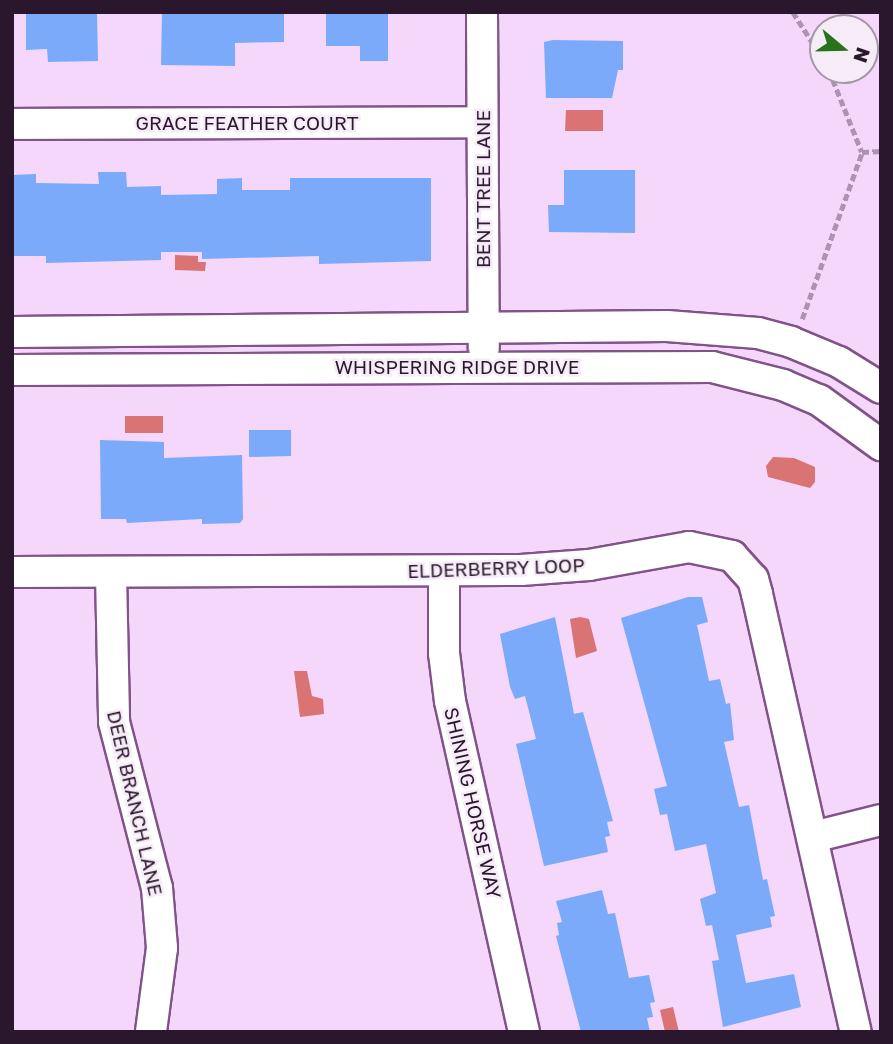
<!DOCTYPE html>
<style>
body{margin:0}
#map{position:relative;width:893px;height:1044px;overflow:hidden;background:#f4d7fa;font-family:"Golos Text",sans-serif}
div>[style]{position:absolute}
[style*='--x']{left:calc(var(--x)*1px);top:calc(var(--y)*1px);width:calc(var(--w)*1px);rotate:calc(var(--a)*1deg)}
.water>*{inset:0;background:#da7373}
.building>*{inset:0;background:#7baafb}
.path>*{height:4.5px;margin-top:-2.25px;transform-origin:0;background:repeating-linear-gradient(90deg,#ad93b2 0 7px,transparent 0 10.5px)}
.roads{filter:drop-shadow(2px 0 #805488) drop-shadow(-2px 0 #805488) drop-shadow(0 2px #805488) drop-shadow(0 -2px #805488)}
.minor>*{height:30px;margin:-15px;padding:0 15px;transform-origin:15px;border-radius:15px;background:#fff}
span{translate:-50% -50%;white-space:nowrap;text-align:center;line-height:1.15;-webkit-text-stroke:5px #f6ecf7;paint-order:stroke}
.street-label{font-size:19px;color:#2a172d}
.frame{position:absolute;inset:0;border:14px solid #2a172d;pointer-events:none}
.north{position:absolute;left:809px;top:14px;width:70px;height:70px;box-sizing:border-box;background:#f6ecf7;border:2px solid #a497a6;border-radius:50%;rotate:109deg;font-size:19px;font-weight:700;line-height:28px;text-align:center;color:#2a172d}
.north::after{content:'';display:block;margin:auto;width:24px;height:32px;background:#26731a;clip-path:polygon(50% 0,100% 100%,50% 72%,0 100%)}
</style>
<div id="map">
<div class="water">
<div style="clip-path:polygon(566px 110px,603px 110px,603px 131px,565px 131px)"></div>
<div style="clip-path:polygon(175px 255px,198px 256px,198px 262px,206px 262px,205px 271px,175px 270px)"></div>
<div style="clip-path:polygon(125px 416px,163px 416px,163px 433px,125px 433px)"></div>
<div style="clip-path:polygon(773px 457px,794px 458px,815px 467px,815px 482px,810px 488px,768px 477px,766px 466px)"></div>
<div style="clip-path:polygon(580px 617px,589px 619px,597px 651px,576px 658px,570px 619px)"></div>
<div style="clip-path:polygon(294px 671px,307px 671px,312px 696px,323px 699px,324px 714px,300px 717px)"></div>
<div style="clip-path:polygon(673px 1007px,679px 1032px,665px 1032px,660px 1010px)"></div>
</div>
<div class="building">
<div style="clip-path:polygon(26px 12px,97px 12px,98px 61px,48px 62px,47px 49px,26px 50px)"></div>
<div style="clip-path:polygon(162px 12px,284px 12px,284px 42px,235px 43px,235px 66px,161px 65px)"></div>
<div style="clip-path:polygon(326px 12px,388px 12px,388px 61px,360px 61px,360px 46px,326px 46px)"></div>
<div style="clip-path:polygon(553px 40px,623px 41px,623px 70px,618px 70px,612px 98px,546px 98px,544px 42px)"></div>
<div style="clip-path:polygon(564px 170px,635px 170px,635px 233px,549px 232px,548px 205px,564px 205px)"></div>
<div style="clip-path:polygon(98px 172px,126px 172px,127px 187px,161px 186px,161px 195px,217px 194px,217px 179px,242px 178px,242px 190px,290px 190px,290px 178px,431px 178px,431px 261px,319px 264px,319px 256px,202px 259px,202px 252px,161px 252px,161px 260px,46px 263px,46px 256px,12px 256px,12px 175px,36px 174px,36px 183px,99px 184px)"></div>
<div style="clip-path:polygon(249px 430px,291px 430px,291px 456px,249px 457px)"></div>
<div style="clip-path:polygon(100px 440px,164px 442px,164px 458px,242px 455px,243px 519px,240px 523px,202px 524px,202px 519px,127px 523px,126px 519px,101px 519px)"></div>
<div style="clip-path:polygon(688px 597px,702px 597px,708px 622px,697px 625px,709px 681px,720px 679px,726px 704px,730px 703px,734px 740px,724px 742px,739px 807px,749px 805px,763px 880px,767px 879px,775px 916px,770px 917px,772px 927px,736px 935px,746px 983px,794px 974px,801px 1007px,723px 1027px,712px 961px,719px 960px,712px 925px,706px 926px,700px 899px,716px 893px,706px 844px,675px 851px,667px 814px,660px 815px,654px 789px,667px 786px,621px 618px)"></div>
<div style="clip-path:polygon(555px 617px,574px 714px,583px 712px,613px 821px,607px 822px,610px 836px,605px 837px,608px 852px,544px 866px,516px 744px,536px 739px,525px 696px,515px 699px,510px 687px,500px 634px)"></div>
<div style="clip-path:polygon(602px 890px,608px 914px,615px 913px,629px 978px,649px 975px,655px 1002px,650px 1003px,653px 1017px,647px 1018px,650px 1032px,581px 1032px,556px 936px,559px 935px,557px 923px,562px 922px,556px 901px)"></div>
</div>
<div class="path">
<div style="--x:793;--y:12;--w:56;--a:57.4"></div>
<div style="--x:829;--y:70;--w:88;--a:68.1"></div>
<div style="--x:862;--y:152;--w:19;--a:-3"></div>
<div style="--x:802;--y:319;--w:177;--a:-70.2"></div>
</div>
<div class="roads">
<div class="minor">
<div style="--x:482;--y:12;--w:336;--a:89.7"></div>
<div style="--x:12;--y:124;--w:470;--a:-0.2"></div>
<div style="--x:12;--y:332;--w:655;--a:-0.52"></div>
<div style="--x:667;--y:326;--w:91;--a:4.4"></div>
<div style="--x:758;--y:333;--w:34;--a:15"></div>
<div style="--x:791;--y:342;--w:52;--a:22.6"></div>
<div style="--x:839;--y:362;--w:49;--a:31.8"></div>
<div style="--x:12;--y:370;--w:700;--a:-0.25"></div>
<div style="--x:712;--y:367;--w:73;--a:14.2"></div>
<div style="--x:783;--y:385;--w:39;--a:23"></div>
<div style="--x:819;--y:400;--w:77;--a:36"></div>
<div style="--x:444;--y:571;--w:82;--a:90"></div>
<div style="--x:444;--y:653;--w:48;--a:82.9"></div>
<div style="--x:450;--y:701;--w:339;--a:77.4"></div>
<div style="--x:12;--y:572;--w:509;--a:-0.23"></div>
<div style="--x:521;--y:570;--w:68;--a:-4.2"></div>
<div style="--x:589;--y:565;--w:102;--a:-10.2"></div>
<div style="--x:689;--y:547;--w:44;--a:11.8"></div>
<div style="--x:732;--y:556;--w:31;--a:48"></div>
<div style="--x:753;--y:579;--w:16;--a:75"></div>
<div style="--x:757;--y:594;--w:449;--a:77.3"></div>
<div style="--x:111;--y:573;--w:149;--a:88.8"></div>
<div style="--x:114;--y:722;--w:171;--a:75.5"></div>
<div style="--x:157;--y:888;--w:60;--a:85.2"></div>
<div style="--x:162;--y:948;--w:85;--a:97.5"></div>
<div style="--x:813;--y:837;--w:70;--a:-14"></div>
</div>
</div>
<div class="street-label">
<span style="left:247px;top:123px">GRACE FEATHER COURT</span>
<span style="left:483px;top:189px;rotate:-90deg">BENT TREE LANE</span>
<span style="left:457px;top:367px">WHISPERING RIDGE DRIVE</span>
<span style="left:496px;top:568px;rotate:-2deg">ELDERBERRY LOOP</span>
<span style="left:135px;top:803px;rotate:77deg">DEER BRANCH LANE</span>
<span style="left:473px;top:803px;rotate:77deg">SHINING HORSE WAY</span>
</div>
<div class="frame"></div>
<div class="north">N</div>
</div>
